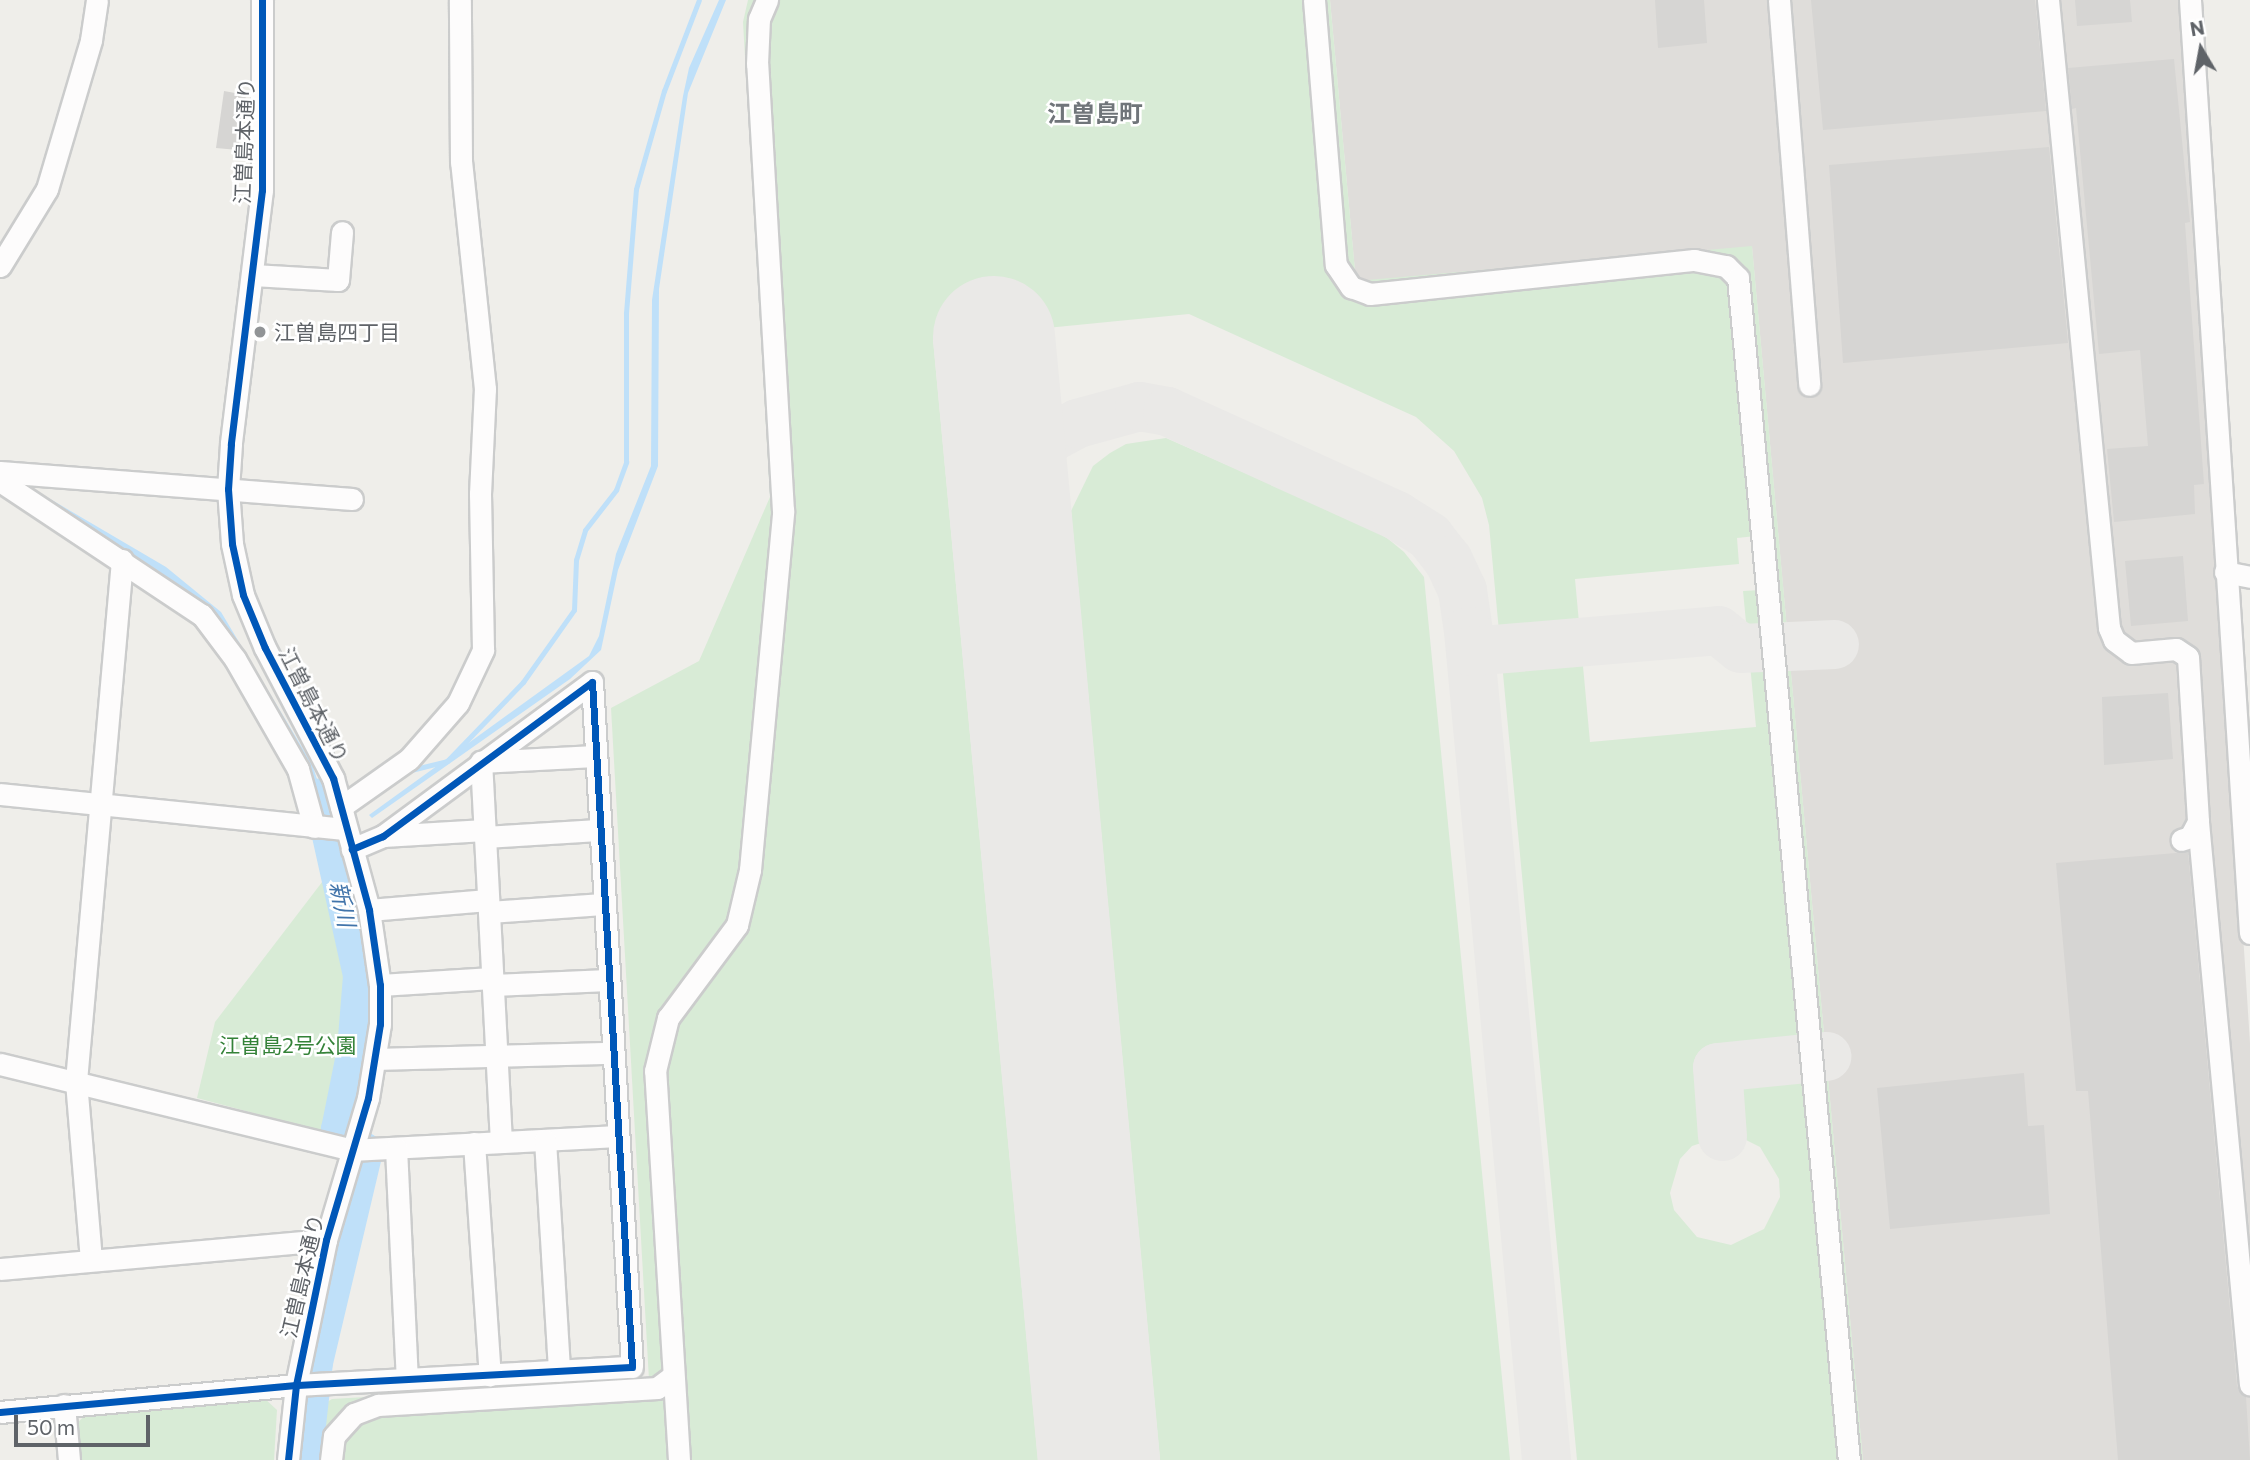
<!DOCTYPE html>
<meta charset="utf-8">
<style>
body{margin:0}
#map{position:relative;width:2250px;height:1460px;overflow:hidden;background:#efeeea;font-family:Commissioner,"Noto Sans JP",sans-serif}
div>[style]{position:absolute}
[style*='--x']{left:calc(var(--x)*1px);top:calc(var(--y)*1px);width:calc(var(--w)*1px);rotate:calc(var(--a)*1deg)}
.industrial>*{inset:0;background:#dfddda}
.green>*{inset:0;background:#d8ebd6}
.water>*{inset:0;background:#bfe0f9}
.stream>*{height:5px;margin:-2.5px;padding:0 2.5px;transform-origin:2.5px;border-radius:2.5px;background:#bfe0f9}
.river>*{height:33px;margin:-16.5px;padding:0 16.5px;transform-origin:16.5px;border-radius:16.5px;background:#bfe0f9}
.taxiway>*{height:49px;margin:-24.5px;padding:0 24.5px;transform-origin:24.5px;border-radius:24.5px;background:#eae9e7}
.runway>*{height:122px;margin:-61px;padding:0 61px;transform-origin:61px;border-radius:61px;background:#eae9e7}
.building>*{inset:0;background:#d6d5d3}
.roads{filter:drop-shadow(2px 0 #cbcccc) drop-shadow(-2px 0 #cbcccc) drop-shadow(0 2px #cbcccc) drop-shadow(0 -2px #cbcccc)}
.minor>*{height:21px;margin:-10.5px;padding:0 10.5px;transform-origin:10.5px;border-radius:10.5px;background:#fdfcfc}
.cycleway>*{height:7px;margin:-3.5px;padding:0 3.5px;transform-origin:3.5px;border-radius:3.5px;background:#0057b8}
.dots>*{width:19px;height:19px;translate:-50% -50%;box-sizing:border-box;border:4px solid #fff;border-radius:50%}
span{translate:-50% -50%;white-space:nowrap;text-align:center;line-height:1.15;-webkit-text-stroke:5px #fff;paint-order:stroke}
.street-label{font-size:21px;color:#5f6368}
.poi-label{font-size:21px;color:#5f6368}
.left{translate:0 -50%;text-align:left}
.park-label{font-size:21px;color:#348238}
.water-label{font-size:23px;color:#4174aa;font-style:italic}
.quarter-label{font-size:24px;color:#70757a;font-weight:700}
.north{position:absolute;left:2166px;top:14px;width:70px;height:70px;-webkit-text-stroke:5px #fff;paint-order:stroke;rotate:350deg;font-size:19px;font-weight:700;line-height:28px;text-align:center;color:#5f6368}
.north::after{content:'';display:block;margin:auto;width:24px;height:32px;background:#5f6368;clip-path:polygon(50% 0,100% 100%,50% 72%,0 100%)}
.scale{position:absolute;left:14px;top:1415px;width:136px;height:32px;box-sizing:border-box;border:4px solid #5f6368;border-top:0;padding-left:9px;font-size:21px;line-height:24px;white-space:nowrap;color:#5f6368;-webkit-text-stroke:5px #fff;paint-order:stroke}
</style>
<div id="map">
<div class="industrial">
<div style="clip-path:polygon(1330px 0,2183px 0,2250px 1043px,2250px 1460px,1863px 1460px,1752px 247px,1356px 282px)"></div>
</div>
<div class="green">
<div style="clip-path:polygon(evenodd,748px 0,1330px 0,1356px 281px,1752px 246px,1863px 1460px,1577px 1460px,1489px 525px,1482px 498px,1454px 451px,1416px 417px,1189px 314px,933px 339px,1038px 1460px,317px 1460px,315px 1421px,322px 1405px,332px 1399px,649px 1380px,611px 708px,699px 661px,770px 497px,743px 22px,748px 0,1756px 536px,1761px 590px,1743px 591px,1756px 727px,1590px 742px,1575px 579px,1739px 564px,1737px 538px,1756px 536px,748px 0,1722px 1136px,1744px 1139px,1760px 1147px,1779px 1179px,1780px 1197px,1764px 1229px,1731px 1245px,1697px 1237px,1674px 1210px,1670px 1193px,1680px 1159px,1692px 1146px,1722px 1136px)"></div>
<div style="clip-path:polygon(1166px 438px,1381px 533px,1404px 552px,1424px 577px,1510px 1460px,1160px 1460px,1071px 511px,1093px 466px,1110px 453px,1126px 444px)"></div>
<div style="clip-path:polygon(342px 856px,367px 984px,363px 1046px,340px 1136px,197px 1098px,215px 1022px)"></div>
<div style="clip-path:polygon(263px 1397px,277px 1410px,274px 1460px,80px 1460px,77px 1423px,90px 1411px)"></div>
</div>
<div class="water">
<div style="clip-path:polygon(719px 0,726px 0,688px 93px,659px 289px,658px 466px,618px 570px,601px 650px,570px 679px,372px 818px,369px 815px,589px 656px,599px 636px,616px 554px,651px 466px,652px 300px,683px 96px,689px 68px)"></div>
<div style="clip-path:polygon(28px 486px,166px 567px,221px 612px,312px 764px,323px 797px,316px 800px,233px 644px,25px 493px)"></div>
<div style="clip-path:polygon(339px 851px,366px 984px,365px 1035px,353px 1091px,344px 1089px,355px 1045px,357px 979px,332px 853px)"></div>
</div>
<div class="stream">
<div style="--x:407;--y:771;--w:41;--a:-14"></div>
<div style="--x:447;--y:761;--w:110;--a:-46.1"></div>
<div style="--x:523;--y:682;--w:88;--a:-54.7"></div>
<div style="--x:574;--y:610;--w:50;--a:-87.7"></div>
<div style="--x:576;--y:560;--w:31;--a:-73"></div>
<div style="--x:585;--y:530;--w:51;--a:-52.2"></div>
<div style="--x:616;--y:490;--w:30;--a:-70"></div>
<div style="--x:626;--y:462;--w:149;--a:-90"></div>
<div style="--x:626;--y:313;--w:124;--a:-85.4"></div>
<div style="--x:636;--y:189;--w:102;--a:-74.1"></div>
<div style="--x:664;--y:91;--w:97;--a:-69"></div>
</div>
<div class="river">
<div style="--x:305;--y:1460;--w:99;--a:-83.6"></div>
<div style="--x:316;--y:1362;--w:218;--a:-76.7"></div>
<div style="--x:366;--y:1150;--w:36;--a:-144"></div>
<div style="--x:337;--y:1129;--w:81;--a:-78.6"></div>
<div style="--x:353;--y:1050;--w:75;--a:-85.4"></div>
<div style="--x:359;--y:975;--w:185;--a:-102.5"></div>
</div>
<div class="taxiway">
<div style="--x:1007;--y:478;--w:60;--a:-43"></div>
<div style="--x:1051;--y:437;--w:30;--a:-28"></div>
<div style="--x:1077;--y:423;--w:64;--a:-15.3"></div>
<div style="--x:1139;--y:406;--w:28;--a:10"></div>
<div style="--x:1167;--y:411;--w:252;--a:24.4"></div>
<div style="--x:1396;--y:515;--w:39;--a:32"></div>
<div style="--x:1429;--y:536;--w:31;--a:52"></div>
<div style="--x:1448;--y:560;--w:33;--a:65"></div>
<div style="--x:1462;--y:590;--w:41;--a:81.7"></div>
<div style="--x:1468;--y:631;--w:833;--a:84.62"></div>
<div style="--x:1470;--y:651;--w:249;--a:-4.8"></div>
<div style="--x:1718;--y:630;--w:28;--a:39"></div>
<div style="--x:1740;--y:648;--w:94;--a:-2.4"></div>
<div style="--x:1722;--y:1136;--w:69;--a:-94.1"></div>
<div style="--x:1717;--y:1067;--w:110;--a:-5.8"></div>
</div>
<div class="runway">
<div style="--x:994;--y:337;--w:1128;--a:84.66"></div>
</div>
<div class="building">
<div style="clip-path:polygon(1655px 0,1704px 0,1707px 43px,1658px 48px)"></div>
<div style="clip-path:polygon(1811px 0,2035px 0,2046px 111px,1823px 130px)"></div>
<div style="clip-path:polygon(2075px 0,2130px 0,2132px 22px,2077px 26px)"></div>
<div style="clip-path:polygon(2174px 59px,2190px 222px,2185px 223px,2204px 484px,2194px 485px,2195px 514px,2114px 522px,2107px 449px,2148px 446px,2140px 350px,2099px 354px,2076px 108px,2072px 109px,2068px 68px)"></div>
<div style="clip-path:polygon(224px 91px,246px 95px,238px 150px,216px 148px)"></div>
<div style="clip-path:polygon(2049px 147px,2068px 343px,1843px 363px,1829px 165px)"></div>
<div style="clip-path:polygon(2183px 556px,2188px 621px,2131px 626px,2125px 561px)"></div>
<div style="clip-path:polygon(2168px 693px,2173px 759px,2104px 765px,2102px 697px)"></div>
<div style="clip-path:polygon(2188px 852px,2237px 1386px,2246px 1397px,2250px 1460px,2118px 1460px,2088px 1091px,2076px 1091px,2056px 863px)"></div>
<div style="clip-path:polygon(2024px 1073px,2028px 1126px,2044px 1125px,2050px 1214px,1890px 1229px,1877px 1088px)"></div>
</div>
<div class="roads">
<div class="minor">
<div style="--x:262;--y:0;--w:190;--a:90"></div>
<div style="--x:262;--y:190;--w:256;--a:97"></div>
<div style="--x:231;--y:444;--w:45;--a:93.8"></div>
<div style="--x:228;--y:489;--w:55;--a:85.8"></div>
<div style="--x:232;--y:544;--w:52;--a:77.8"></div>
<div style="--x:243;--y:595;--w:57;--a:67.5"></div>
<div style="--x:265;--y:648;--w:147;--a:62.4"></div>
<div style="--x:333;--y:778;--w:137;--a:74.7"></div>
<div style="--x:369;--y:910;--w:76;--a:81.7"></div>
<div style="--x:380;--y:985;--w:39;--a:90"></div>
<div style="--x:380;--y:1024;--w:75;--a:99.2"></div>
<div style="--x:368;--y:1098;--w:148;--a:106.5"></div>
<div style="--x:326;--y:1240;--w:148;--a:101.7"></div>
<div style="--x:296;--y:1385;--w:75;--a:96.1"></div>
<div style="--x:1314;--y:0;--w:266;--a:85.3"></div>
<div style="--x:1336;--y:265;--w:27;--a:56"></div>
<div style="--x:1351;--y:287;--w:20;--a:20"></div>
<div style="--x:1370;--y:294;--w:326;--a:-6"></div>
<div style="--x:1694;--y:260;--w:33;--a:11"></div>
<div style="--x:1726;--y:266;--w:17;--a:45"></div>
<div style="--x:1738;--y:278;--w:1187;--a:84.64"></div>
<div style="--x:1779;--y:0;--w:386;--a:85.5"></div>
<div style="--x:2048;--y:0;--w:631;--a:84.45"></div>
<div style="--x:2109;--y:628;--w:13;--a:67"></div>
<div style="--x:2114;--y:640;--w:21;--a:37"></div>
<div style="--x:2131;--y:653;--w:45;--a:-5.1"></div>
<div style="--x:2176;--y:649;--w:14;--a:34"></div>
<div style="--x:2188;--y:657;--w:165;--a:86.5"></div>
<div style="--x:2198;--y:822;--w:17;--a:118"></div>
<div style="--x:2190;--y:837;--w:9;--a:162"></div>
<div style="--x:2190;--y:0;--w:935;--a:86.32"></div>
<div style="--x:0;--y:266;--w:90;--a:-58.6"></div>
<div style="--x:47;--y:189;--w:155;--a:-73.5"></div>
<div style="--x:91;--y:40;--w:40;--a:-81.5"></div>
<div style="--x:253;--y:275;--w:85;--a:3.4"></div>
<div style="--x:338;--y:280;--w:48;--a:-85.2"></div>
<div style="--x:0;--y:472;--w:353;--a:4.4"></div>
<div style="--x:0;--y:481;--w:242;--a:33.6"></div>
<div style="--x:202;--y:615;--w:55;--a:53.1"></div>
<div style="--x:235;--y:659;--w:127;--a:60.2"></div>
<div style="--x:298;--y:769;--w:60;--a:74.6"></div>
<div style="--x:2225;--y:572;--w:25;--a:11"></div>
<div style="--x:0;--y:794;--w:348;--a:5.8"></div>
<div style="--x:341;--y:807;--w:83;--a:-35.2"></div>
<div style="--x:409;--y:759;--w:74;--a:-48.8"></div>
<div style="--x:458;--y:703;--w:59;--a:-64.7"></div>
<div style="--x:483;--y:650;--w:156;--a:-91.1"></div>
<div style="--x:480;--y:494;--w:105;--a:-87.3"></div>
<div style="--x:485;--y:389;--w:228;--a:-96"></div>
<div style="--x:461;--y:162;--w:162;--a:-90.4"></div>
<div style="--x:2198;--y:822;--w:565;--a:84.72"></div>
<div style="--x:383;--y:836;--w:102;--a:-3.4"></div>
<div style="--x:485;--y:837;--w:113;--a:-3.5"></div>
<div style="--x:369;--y:910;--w:119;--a:-4.8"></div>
<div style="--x:489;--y:912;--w:114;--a:-4"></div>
<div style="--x:380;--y:985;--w:112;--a:-3.6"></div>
<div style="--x:493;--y:985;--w:115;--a:-2.5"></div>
<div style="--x:375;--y:1059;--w:237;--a:-1.5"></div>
<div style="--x:0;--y:1064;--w:362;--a:13.7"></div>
<div style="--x:352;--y:1150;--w:265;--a:-3"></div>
<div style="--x:545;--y:1140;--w:231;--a:86.5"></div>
<div style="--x:501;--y:1142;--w:381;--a:-93"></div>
<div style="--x:481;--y:762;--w:113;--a:-3"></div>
<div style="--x:474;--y:1143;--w:233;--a:86.1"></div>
<div style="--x:396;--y:1148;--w:231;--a:87.3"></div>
<div style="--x:91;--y:1260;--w:180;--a:-94.8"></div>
<div style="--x:76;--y:1081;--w:523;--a:-84.95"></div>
<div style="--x:0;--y:1269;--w:327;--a:-5.1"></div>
<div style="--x:64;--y:1405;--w:55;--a:84.8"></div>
<div style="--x:0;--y:1412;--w:297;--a:-5.2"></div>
<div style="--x:296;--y:1385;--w:336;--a:-3.1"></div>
<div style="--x:632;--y:1367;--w:686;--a:-93.34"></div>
<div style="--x:592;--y:682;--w:260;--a:143.6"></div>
<div style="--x:383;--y:836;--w:34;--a:157"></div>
<div style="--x:331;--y:1460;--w:24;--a:-83"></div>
<div style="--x:334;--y:1436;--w:30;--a:-48"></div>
<div style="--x:354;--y:1414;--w:26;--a:-21"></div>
<div style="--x:378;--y:1405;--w:280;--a:-3.5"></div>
<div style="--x:657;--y:1388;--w:20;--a:-37"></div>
<div style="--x:679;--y:1460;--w:390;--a:-93.5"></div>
<div style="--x:655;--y:1071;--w:55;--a:-76.2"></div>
<div style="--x:668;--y:1018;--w:116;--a:-53.4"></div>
<div style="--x:737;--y:925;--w:57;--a:-76.7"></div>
<div style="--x:750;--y:870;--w:361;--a:-84.7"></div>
<div style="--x:783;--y:511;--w:448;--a:-93.3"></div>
<div style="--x:757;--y:64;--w:45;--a:-87.5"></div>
<div style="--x:759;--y:19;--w:21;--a:-67"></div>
</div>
</div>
<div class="cycleway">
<div style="--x:262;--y:0;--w:190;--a:90"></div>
<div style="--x:262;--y:190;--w:256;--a:97"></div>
<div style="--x:231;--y:444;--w:45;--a:93.8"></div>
<div style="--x:228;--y:489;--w:55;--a:85.8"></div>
<div style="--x:232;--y:544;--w:52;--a:77.8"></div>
<div style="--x:243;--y:595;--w:57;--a:67.5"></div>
<div style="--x:265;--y:648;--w:147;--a:62.4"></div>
<div style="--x:333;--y:778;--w:137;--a:74.7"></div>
<div style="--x:369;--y:910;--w:76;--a:81.7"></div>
<div style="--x:380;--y:985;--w:39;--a:90"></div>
<div style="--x:380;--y:1024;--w:75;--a:99.2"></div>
<div style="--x:368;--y:1098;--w:148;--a:106.5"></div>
<div style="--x:326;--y:1240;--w:148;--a:101.7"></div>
<div style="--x:296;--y:1385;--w:75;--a:96.1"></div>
<div style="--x:0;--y:1412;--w:297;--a:-5.2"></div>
<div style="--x:296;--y:1385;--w:336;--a:-3.1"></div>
<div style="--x:632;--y:1367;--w:686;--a:-93.34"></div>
<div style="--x:592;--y:682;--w:260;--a:143.6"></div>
<div style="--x:383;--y:836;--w:34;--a:157"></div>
</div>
<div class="dots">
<div style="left:260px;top:332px;background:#919496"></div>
</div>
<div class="street-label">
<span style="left:244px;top:141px;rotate:-88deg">江曽島本通り</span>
<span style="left:314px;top:705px;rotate:63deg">江曽島本通り</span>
<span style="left:302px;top:1276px;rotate:-77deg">江曽島本通り</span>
</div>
<div class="poi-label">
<span class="left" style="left:274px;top:332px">江曽島四丁目</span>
</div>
<div class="park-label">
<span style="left:288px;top:1045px">江曽島2号公園</span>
</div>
<div class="water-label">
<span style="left:343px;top:904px;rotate:78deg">新川</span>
</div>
<div class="quarter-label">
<span style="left:1095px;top:113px">江曽島町</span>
</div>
<div class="north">N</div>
<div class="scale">50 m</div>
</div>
